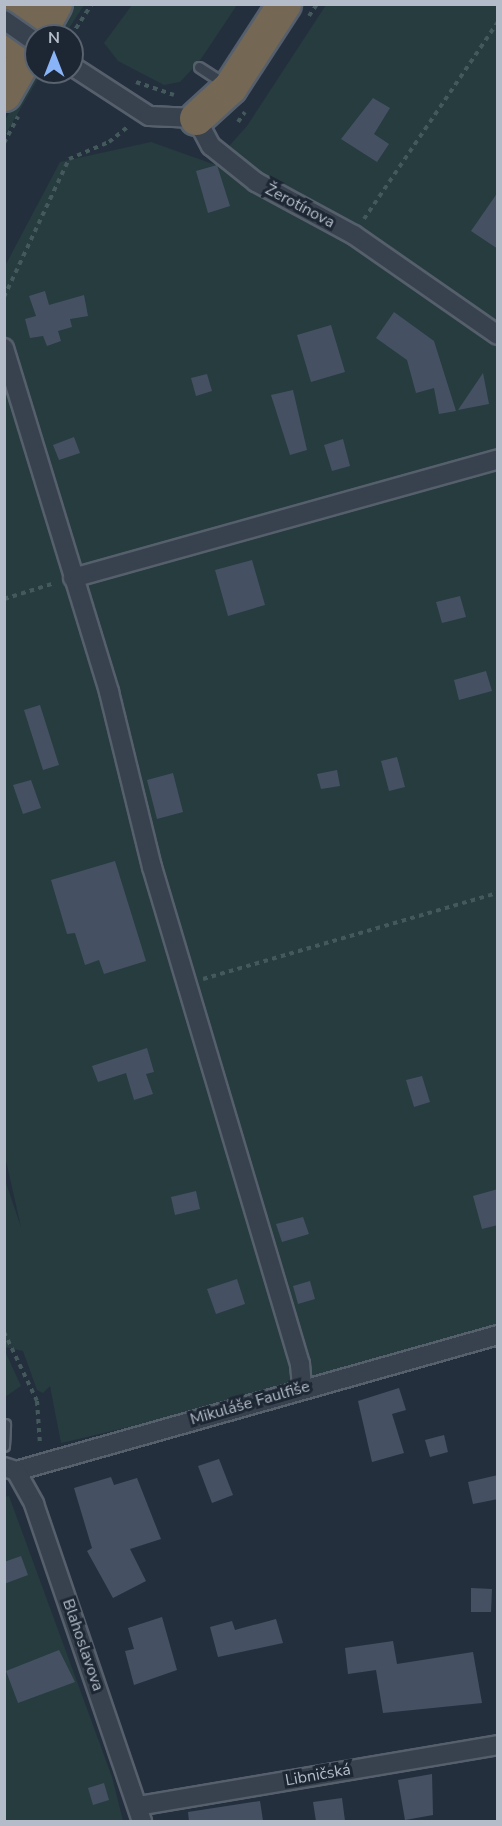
<!DOCTYPE html>
<meta charset="utf-8">
<style>
body{margin:0}
#map{position:relative;width:502px;height:1826px;overflow:hidden;background:#242f3e;font-family:"Nunito Sans",sans-serif}
div>[style]{position:absolute}
[style*='--x']{left:calc(var(--x)*1px);top:calc(var(--y)*1px);width:calc(var(--w)*1px);rotate:calc(var(--a)*1deg)}
.green>*{inset:0;background:#263c3f}
.building>*{inset:0;background:#455162}
.path>*{height:4px;margin-top:-2px;transform-origin:0;background:repeating-linear-gradient(90deg,#44595c 0 4.5px,transparent 0 9px)}
.roads{filter:drop-shadow(2px 0 #565f6c) drop-shadow(-2px 0 #565f6c) drop-shadow(0 2px #565f6c) drop-shadow(0 -2px #565f6c)}
.lane>*{height:9px;margin:-4.5px;padding:0 4.5px;transform-origin:4.5px;border-radius:4.5px;background:#38414e}
.street>*{height:18px;margin:-9px;padding:0 9px;transform-origin:9px;border-radius:9px;background:#38414e}
.highway>*{height:33px;margin:-16.5px;padding:0 16.5px;transform-origin:16.5px;border-radius:16.5px;background:#746855}
.path-bridge>*{height:4px;margin-top:-2px;transform-origin:0;background:repeating-linear-gradient(90deg,#44595c 0 4.5px,transparent 0 9px)}
.bridges{filter:drop-shadow(2px 0 #565f6c) drop-shadow(-2px 0 #565f6c) drop-shadow(0 2px #565f6c) drop-shadow(0 -2px #565f6c)}
.street-bridge>*{height:18px;margin:-9px;padding:0 9px;transform-origin:9px;border-radius:9px;background:#38414e}
span{translate:-50% -50%;white-space:nowrap;text-align:center;line-height:1.15;-webkit-text-stroke:6px #1d2633;paint-order:stroke}
.street-label{font-size:16px;color:#b4bcc9}
.frame{position:absolute;inset:0;border:6px solid #b4bcc9;pointer-events:none}
.north{position:absolute;left:24px;top:24px;width:60px;height:60px;box-sizing:border-box;background:#1d2633;border:2px solid #59626f;border-radius:50%;rotate:0deg;font-size:16px;font-weight:700;line-height:24px;text-align:center;color:#b4bcc9}
.north::after{content:'';display:block;margin:auto;width:21px;height:27px;background:#8ab4f8;clip-path:polygon(50% 0,100% 100%,50% 72%,0 100%)}
</style>
<div id="map">
<div class="green">
<div style="clip-path:polygon(75px 5px,84px 5px,64px 36px,55px 36px)"></div>
<div style="clip-path:polygon(132px 5px,237px 5px,199px 62px,180px 82px,164px 85px,118px 61px,104px 43px)"></div>
<div style="clip-path:polygon(326px 5px,497px 5px,497px 1341px,61px 1443px,50px 1386px,43px 1393px,37px 1390px,23px 1351px,5px 1347px,4px 1177px,21px 1227px,4px 1152px,5px 266px,60px 162px,151px 142px,213px 164px,247px 126px)"></div>
<div style="clip-path:polygon(36px 66px,36px 72px,42px 72px,5px 135px,5px 120px)"></div>
<div style="clip-path:polygon(4px 1349px,21px 1386px,5px 1397px,4px 1397px)"></div>
<div style="clip-path:polygon(9px 1496px,112px 1777px,123px 1821px,5px 1822px,4px 1497px)"></div>
</div>
<div class="building">
<div style="clip-path:polygon(373px 98px,390px 108px,374px 134px,389px 144px,377px 162px,341px 139px)"></div>
<div style="clip-path:polygon(217px 165px,230px 206px,208px 213px,196px 171px)"></div>
<div style="clip-path:polygon(498px 192px,498px 249px,471px 231px)"></div>
<div style="clip-path:polygon(45px 291px,49px 305px,84px 295px,88px 316px,70px 319px,72px 327px,58px 331px,61px 341px,47px 346px,43px 336px,30px 338px,25px 319px,36px 316px,29px 296px)"></div>
<div style="clip-path:polygon(394px 312px,434px 341px,456px 411px,439px 414px,434px 388px,416px 393px,407px 360px,376px 338px)"></div>
<div style="clip-path:polygon(331px 325px,345px 372px,311px 382px,297px 335px)"></div>
<div style="clip-path:polygon(483px 373px,489px 404px,458px 410px)"></div>
<div style="clip-path:polygon(207px 374px,212px 391px,196px 396px,191px 378px)"></div>
<div style="clip-path:polygon(293px 390px,307px 450px,290px 455px,271px 395px)"></div>
<div style="clip-path:polygon(74px 437px,80px 453px,59px 460px,53px 445px)"></div>
<div style="clip-path:polygon(343px 439px,350px 466px,332px 471px,324px 445px)"></div>
<div style="clip-path:polygon(252px 560px,265px 605px,228px 616px,215px 570px)"></div>
<div style="clip-path:polygon(460px 596px,466px 617px,442px 623px,436px 602px)"></div>
<div style="clip-path:polygon(486px 671px,492px 691px,459px 700px,454px 680px)"></div>
<div style="clip-path:polygon(40px 705px,59px 765px,43px 770px,24px 710px)"></div>
<div style="clip-path:polygon(397px 757px,405px 787px,389px 791px,381px 761px)"></div>
<div style="clip-path:polygon(337px 770px,340px 786px,321px 789px,317px 774px)"></div>
<div style="clip-path:polygon(173px 773px,183px 812px,157px 819px,147px 780px)"></div>
<div style="clip-path:polygon(31px 780px,41px 808px,23px 814px,13px 785px)"></div>
<div style="clip-path:polygon(115px 861px,146px 961px,104px 974px,99px 960px,85px 965px,75px 933px,67px 934px,51px 880px)"></div>
<div style="clip-path:polygon(147px 1048px,154px 1072px,146px 1074px,153px 1094px,134px 1100px,126px 1073px,98px 1082px,92px 1066px)"></div>
<div style="clip-path:polygon(422px 1076px,430px 1102px,414px 1107px,406px 1080px)"></div>
<div style="clip-path:polygon(498px 1189px,498px 1225px,482px 1229px,473px 1196px)"></div>
<div style="clip-path:polygon(196px 1191px,200px 1209px,175px 1215px,171px 1197px)"></div>
<div style="clip-path:polygon(303px 1217px,309px 1234px,282px 1242px,276px 1224px)"></div>
<div style="clip-path:polygon(237px 1279px,245px 1304px,216px 1314px,207px 1289px)"></div>
<div style="clip-path:polygon(310px 1281px,315px 1299px,298px 1304px,293px 1286px)"></div>
<div style="clip-path:polygon(399px 1388px,406px 1410px,392px 1414px,404px 1453px,372px 1462px,358px 1401px)"></div>
<div style="clip-path:polygon(444px 1435px,448px 1452px,430px 1457px,425px 1440px)"></div>
<div style="clip-path:polygon(219px 1459px,233px 1495px,212px 1503px,198px 1466px)"></div>
<div style="clip-path:polygon(498px 1475px,498px 1499px,473px 1504px,468px 1482px)"></div>
<div style="clip-path:polygon(111px 1477px,114px 1485px,137px 1478px,161px 1539px,130px 1549px,146px 1581px,113px 1598px,87px 1551px,92px 1548px,74px 1488px)"></div>
<div style="clip-path:polygon(21px 1556px,28px 1575px,4px 1584px,4px 1562px)"></div>
<div style="clip-path:polygon(471px 1588px,492px 1589px,491px 1612px,471px 1612px)"></div>
<div style="clip-path:polygon(162px 1617px,177px 1670px,134px 1685px,125px 1651px,134px 1649px,128px 1628px)"></div>
<div style="clip-path:polygon(276px 1619px,283px 1643px,218px 1657px,210px 1627px,232px 1621px,235px 1630px)"></div>
<div style="clip-path:polygon(393px 1641px,397px 1664px,473px 1652px,482px 1703px,383px 1713px,376px 1670px,348px 1674px,345px 1648px)"></div>
<div style="clip-path:polygon(59px 1650px,75px 1682px,18px 1703px,6px 1671px)"></div>
<div style="clip-path:polygon(432px 1774px,433px 1815px,405px 1820px,398px 1780px)"></div>
<div style="clip-path:polygon(104px 1783px,109px 1800px,93px 1805px,88px 1788px)"></div>
<div style="clip-path:polygon(342px 1798px,345px 1821px,316px 1821px,313px 1802px)"></div>
<div style="clip-path:polygon(260px 1801px,263px 1821px,189px 1821px,188px 1812px)"></div>
</div>
<div class="path">
<div style="--x:309;--y:16;--w:14;--a:-56"></div>
<div style="--x:71;--y:36;--w:38;--a:-57"></div>
<div style="--x:136;--y:82;--w:40;--a:18.9"></div>
<div style="--x:238;--y:122;--w:12;--a:-55"></div>
<div style="--x:4;--y:143;--w:30;--a:-62"></div>
<div style="--x:364;--y:219;--w:238;--a:-55.8"></div>
<div style="--x:4;--y:297;--w:153;--a:-64.8"></div>
<div style="--x:69;--y:159;--w:43;--a:-23"></div>
<div style="--x:109;--y:142;--w:26;--a:-39"></div>
<div style="--x:4;--y:599;--w:53;--a:-17.4"></div>
<div style="--x:203;--y:979;--w:307;--a:-16.3"></div>
<div style="--x:4;--y:1332;--w:76;--a:64.4"></div>
<div style="--x:37;--y:1401;--w:43;--a:86"></div>
</div>
<div class="roads">
<div class="lane">
<div style="--x:199;--y:67;--w:31;--a:33"></div>
<div style="--x:4;--y:1446;--w:22;--a:-87"></div>
</div>
<div class="street">
<div style="--x:72;--y:66;--w:92;--a:33"></div>
<div style="--x:149;--y:116;--w:47;--a:2.4"></div>
<div style="--x:196;--y:118;--w:32;--a:62"></div>
<div style="--x:211;--y:146;--w:58;--a:38.7"></div>
<div style="--x:256;--y:182;--w:111;--a:28.4"></div>
<div style="--x:354;--y:235;--w:175;--a:34.8"></div>
<div style="--x:4;--y:348;--w:360;--a:73"></div>
<div style="--x:109;--y:692;--w:180;--a:76.2"></div>
<div style="--x:152;--y:867;--w:519;--a:73.42"></div>
<div style="--x:300;--y:1364;--w:25;--a:85"></div>
<div style="--x:73;--y:578;--w:441;--a:-15.6"></div>
<div style="--x:4;--y:1467;--w:13;--a:18"></div>
<div style="--x:16;--y:1471;--w:501;--a:-15.76"></div>
<div style="--x:16;--y:1471;--w:38;--a:61"></div>
<div style="--x:34;--y:1504;--w:336;--a:71.2"></div>
<div style="--x:138;--y:1806;--w:365;--a:-9.6"></div>
</div>
<div class="highway">
<div style="--x:37;--y:36;--w:37;--a:-61"></div>
<div style="--x:4;--y:40;--w:42;--a:-59.7"></div>
<div style="--x:4;--y:94;--w:64;--a:-60.3"></div>
<div style="--x:196;--y:118;--w:46;--a:-42.4"></div>
<div style="--x:230;--y:87;--w:99;--a:-57"></div>
</div>
</div>
<div class="path-bridge">
<div style="--x:51;--y:28;--w:14;--a:34"></div>
</div>
<div class="bridges">
<div class="street-bridge">
<div style="--x:4;--y:20;--w:39;--a:35"></div>
</div>
</div>
<div class="street-label">
<span style="left:300px;top:206px;rotate:28deg">Žerotínova</span>
<span style="left:250px;top:1403px;rotate:-16deg">Mikuláše Faulfiše</span>
<span style="left:83px;top:1645px;rotate:71deg">Blahoslavova</span>
<span style="left:318px;top:1775px;rotate:-10deg">Libničská</span>
</div>
<div class="frame"></div>
<div class="north">N</div>
</div>
